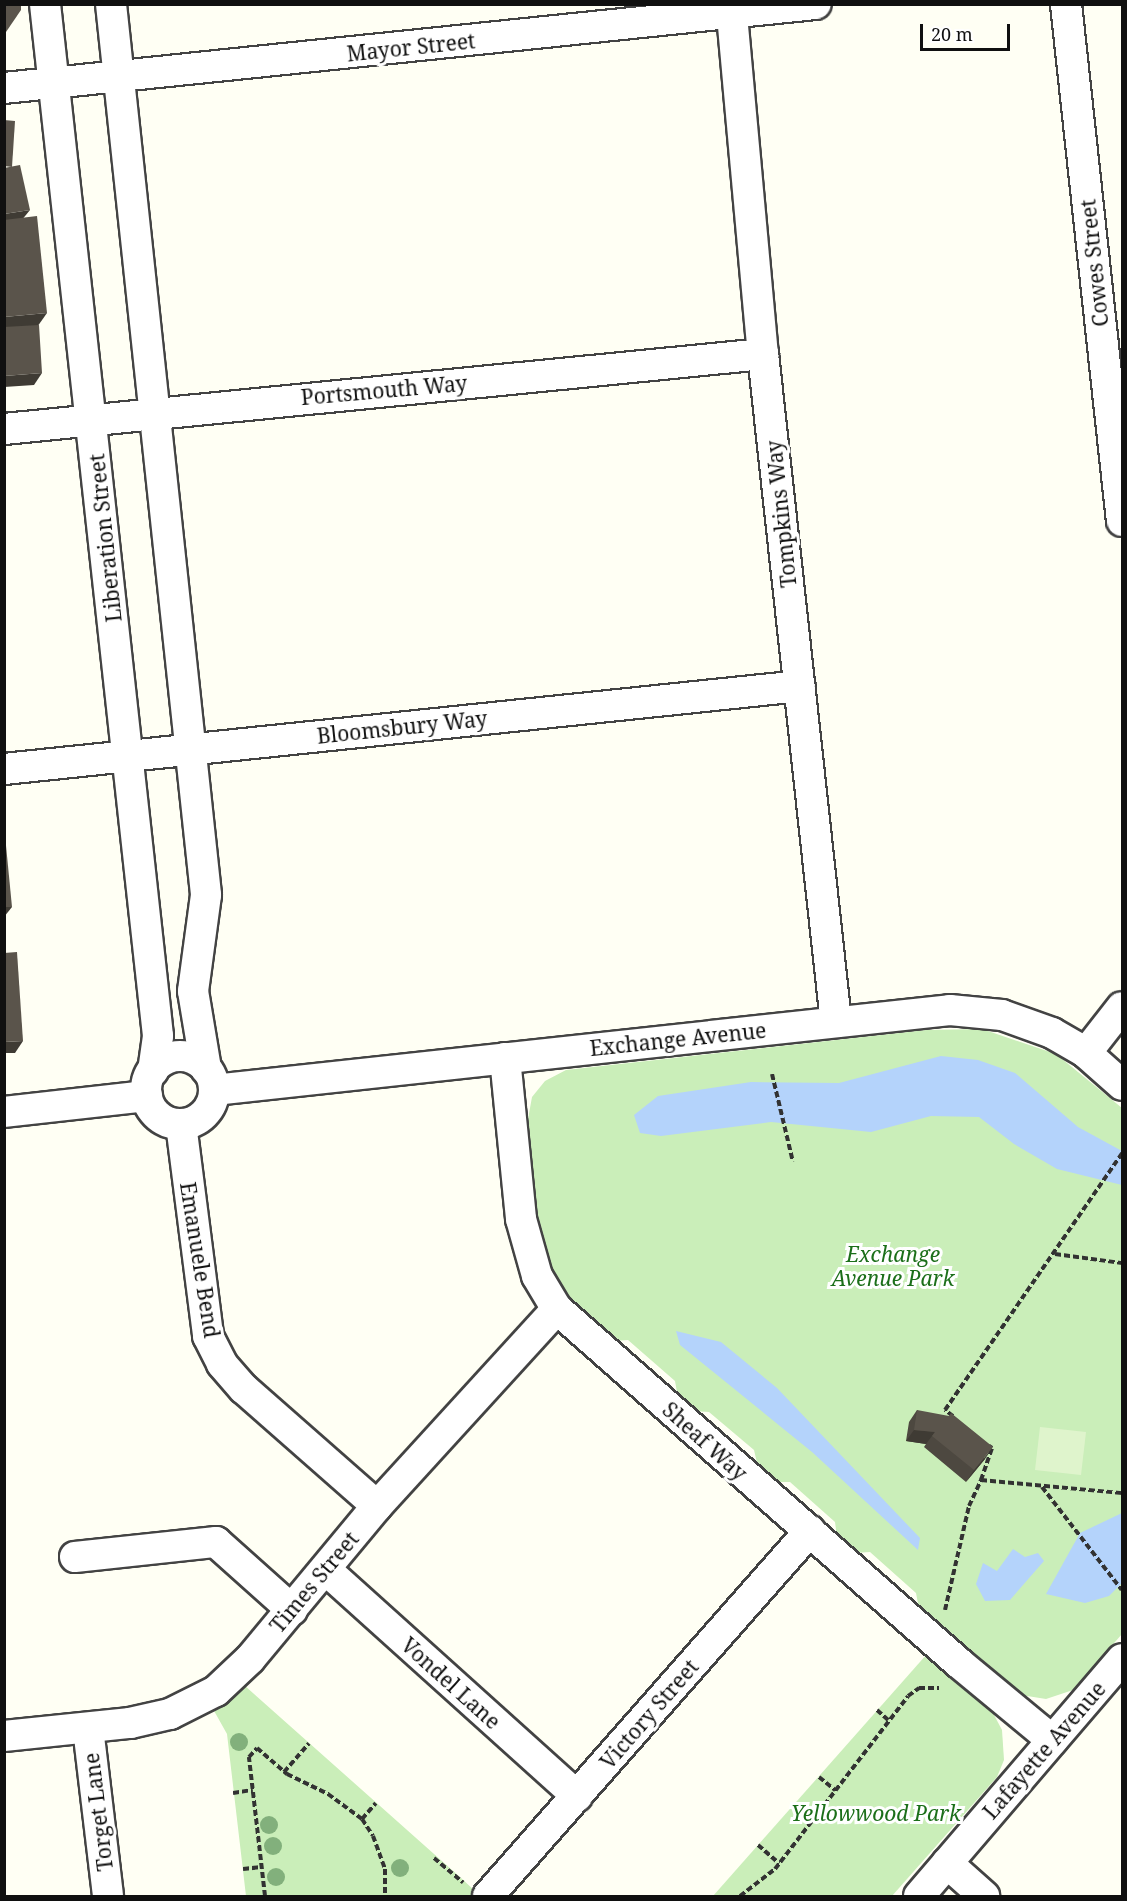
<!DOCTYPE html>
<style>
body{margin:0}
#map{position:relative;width:1127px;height:1901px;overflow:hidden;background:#fffff4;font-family:"Noto Serif",serif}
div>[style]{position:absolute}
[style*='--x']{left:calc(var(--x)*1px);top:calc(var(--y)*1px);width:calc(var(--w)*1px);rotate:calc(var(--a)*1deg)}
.green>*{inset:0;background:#caeeb9}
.pitch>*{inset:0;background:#dff4cc}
.water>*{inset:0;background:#b4d3fb}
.path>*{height:4px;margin-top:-2px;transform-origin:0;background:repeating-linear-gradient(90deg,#323232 0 6px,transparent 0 9px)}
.roads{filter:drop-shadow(2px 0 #434343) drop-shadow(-2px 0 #434343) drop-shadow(0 2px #434343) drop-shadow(0 -2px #434343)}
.minor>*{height:30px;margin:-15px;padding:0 15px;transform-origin:15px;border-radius:15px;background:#fff}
.minor>.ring{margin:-15px;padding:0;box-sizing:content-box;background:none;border:30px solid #fff;border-radius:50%}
.trees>*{width:18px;height:18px;margin:-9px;border-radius:50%;background:#82b07c}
.wall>*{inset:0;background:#4d4840}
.shaded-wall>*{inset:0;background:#3f3b34}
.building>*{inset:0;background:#5a544b}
span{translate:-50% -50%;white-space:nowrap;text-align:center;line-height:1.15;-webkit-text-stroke:6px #fff;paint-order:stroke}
.street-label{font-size:21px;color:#101010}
.park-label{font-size:21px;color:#1c6f1a;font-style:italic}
.frame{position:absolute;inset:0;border:6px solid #101010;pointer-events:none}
.scale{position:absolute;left:920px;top:24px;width:90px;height:27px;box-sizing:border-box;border:3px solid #101010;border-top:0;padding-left:8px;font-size:18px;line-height:21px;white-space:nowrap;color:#101010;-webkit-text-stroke:4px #fff;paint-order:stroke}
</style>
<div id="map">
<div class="green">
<div style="clip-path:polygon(982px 1029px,1056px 1054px,1122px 1108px,1122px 1634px,1073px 1690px,1046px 1699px,1021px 1695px,1005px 1685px,919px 1609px,916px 1593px,870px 1552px,854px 1553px,837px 1537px,835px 1522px,790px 1482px,773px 1482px,758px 1467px,754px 1450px,709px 1412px,693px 1411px,678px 1398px,675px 1381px,628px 1340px,613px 1341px,576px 1308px,546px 1263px,538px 1219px,528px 1119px,532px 1097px,545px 1081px,566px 1070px,926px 1030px)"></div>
<div style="clip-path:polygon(927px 1654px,993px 1713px,1002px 1730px,1004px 1760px,997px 1777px,892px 1896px,713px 1896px)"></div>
<div style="clip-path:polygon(244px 1685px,461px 1878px,475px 1891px,471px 1896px,246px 1896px,227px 1734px,213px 1709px)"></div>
</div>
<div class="pitch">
<div style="clip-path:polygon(1040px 1427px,1086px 1432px,1081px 1475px,1035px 1470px)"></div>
</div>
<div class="water">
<div style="clip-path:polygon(941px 1056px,978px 1060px,1015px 1073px,1078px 1127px,1122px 1151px,1122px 1185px,1057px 1169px,1014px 1144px,979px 1117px,931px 1116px,871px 1132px,771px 1122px,661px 1136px,640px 1133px,634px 1115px,658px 1096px,751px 1082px,839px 1083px)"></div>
<div style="clip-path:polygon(676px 1331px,721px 1342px,777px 1388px,920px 1538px,918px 1550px,812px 1452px,680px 1345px)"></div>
<div style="clip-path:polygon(1122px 1513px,1122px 1583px,1109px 1596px,1085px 1603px,1046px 1594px,1080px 1533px)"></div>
<div style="clip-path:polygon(1013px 1549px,1025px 1557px,1038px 1553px,1044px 1561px,1010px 1600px,985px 1601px,976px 1584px,983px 1563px,997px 1571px)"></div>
</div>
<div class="path">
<div style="--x:772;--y:1074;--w:90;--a:76.6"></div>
<div style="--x:1055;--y:1254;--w:68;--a:7.7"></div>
<div style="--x:953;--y:1416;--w:10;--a:-143"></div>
<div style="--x:945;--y:1410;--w:312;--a:-55.4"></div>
<div style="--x:981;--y:1480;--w:34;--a:-71"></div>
<div style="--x:992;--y:1448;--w:4;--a:-146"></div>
<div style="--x:1042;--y:1487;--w:130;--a:52.2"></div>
<div style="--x:945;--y:1610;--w:107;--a:-77"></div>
<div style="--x:969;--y:1506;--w:29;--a:-65"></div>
<div style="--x:981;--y:1480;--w:142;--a:5.3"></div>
<div style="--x:877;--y:1710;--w:15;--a:42"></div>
<div style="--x:284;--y:1772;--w:38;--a:-49"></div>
<div style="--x:819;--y:1777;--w:21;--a:39"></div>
<div style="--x:233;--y:1793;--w:20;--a:-9"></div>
<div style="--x:362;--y:1819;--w:21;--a:-49"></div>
<div style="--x:758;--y:1845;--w:28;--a:41"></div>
<div style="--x:434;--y:1858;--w:38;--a:40"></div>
<div style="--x:243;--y:1869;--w:19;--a:-6"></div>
<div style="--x:265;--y:1896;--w:140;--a:-96.6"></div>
<div style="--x:249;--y:1757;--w:12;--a:-48"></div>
<div style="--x:257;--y:1748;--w:40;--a:41"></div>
<div style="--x:287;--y:1774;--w:46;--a:26"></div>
<div style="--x:328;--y:1794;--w:42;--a:36.3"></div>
<div style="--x:362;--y:1819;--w:20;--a:57"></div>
<div style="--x:373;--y:1836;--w:35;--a:70"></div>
<div style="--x:385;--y:1869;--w:27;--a:90"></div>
<div style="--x:740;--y:1896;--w:44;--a:-37.6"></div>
<div style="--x:775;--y:1869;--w:218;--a:-52.4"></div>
<div style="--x:908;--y:1696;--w:14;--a:-36"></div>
<div style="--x:919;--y:1688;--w:20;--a:0"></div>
</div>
<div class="roads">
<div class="minor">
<div style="--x:45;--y:4;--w:1038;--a:83.75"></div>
<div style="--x:158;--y:1036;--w:35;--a:98"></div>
<div style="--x:111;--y:4;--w:896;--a:83.91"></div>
<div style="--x:206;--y:895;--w:97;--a:97.7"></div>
<div style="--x:193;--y:991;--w:79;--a:80.5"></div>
<div style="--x:731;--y:4;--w:351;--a:84.8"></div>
<div style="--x:763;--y:354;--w:672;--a:83.76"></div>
<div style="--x:1066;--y:4;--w:520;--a:83.82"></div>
<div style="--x:4;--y:88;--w:816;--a:-5.91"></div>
<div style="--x:4;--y:429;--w:763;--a:-5.64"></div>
<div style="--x:4;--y:769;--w:800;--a:-5.95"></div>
<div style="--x:1086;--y:1053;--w:58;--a:-52"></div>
<div class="ring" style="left:146px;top:1056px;width:38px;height:38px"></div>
<div style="--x:505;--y:1058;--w:162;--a:84.3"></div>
<div style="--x:521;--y:1219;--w:59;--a:74.3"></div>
<div style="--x:537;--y:1276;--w:39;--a:59"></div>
<div style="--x:557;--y:1309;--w:536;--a:41.37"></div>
<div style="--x:959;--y:1663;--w:121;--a:39.6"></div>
<div style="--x:214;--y:1090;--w:740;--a:-6.2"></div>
<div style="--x:950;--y:1010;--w:52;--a:5.5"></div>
<div style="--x:1002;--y:1015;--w:53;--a:19.8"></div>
<div style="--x:1052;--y:1033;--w:39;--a:30"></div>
<div style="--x:1086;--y:1053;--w:48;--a:41.6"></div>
<div style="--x:4;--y:1112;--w:144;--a:-6.4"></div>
<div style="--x:181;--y:1124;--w:214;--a:82.7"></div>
<div style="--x:208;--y:1336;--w:31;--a:63"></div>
<div style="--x:222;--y:1364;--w:33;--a:49"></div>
<div style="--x:244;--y:1389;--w:177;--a:41.3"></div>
<div style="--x:75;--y:1557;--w:142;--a:-6.1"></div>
<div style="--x:216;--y:1542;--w:102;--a:41.8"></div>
<div style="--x:326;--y:1570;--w:338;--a:42"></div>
<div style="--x:88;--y:1728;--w:169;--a:83.2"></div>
<div style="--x:4;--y:1736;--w:127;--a:-5.9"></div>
<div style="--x:130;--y:1723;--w:41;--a:-12.7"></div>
<div style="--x:170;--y:1714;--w:51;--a:-26.6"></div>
<div style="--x:216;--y:1691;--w:47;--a:-43.3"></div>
<div style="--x:250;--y:1659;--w:199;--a:-50.3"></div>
<div style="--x:377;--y:1506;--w:267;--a:-47.6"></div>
<div style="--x:947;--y:1863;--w:50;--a:41.7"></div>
<div style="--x:488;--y:1896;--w:487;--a:-48.6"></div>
<div style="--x:919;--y:1896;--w:312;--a:-49.4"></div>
</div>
</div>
<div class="trees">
<div style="left:239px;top:1742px"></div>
<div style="left:269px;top:1825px"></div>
<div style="left:273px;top:1846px"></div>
<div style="left:400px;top:1868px"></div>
<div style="left:276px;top:1877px"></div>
</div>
<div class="wall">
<div style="clip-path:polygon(917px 1410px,985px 1459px,966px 1482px,924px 1447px,926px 1444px,906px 1441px,909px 1422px)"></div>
</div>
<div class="shaded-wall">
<div style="clip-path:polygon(30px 210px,21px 221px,4px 225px,4px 214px)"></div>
<div style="clip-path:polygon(47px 313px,35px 330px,4px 333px,4px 317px)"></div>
<div style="clip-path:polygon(42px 373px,34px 385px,4px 387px,4px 376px)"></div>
<div style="clip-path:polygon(4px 907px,12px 907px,4px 917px)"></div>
<div style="clip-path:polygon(23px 1041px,15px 1053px,4px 1053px,4px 1042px)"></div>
<div style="clip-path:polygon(914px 1430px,935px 1432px,926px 1444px,906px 1441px)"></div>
<div style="clip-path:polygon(993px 1447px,985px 1459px,966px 1482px,974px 1470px)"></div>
</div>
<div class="building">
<div style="clip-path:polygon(4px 4px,21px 4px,21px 10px,6px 32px,4px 32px)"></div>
<div style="clip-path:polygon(4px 120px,15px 121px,12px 167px,4px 166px)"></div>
<div style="clip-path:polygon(20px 165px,30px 210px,4px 214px,4px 168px)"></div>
<div style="clip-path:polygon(37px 216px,47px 313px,4px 317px,4px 220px)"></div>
<div style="clip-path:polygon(39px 325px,42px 373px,4px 376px,4px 327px)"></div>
<div style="clip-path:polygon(4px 825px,12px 907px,4px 907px)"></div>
<div style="clip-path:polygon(17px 952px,23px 1041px,4px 1042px,4px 953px)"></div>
<div style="clip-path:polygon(917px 1410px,949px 1416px,951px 1413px,993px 1447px,974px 1470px,932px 1436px,935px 1432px,914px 1430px)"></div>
</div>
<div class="street-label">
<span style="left:411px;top:47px;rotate:-6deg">Mayor Street</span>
<span style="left:1094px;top:263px;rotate:-96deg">Cowes Street</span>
<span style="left:384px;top:390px;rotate:-5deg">Portsmouth Way</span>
<span style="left:781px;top:514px;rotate:-96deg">Tompkins Way</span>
<span style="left:105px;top:538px;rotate:-96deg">Liberation Street</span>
<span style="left:402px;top:727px;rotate:-6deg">Bloomsbury Way</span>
<span style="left:678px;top:1039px;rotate:-6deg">Exchange Avenue</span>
<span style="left:200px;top:1260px;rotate:81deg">Emanuele Bend</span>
<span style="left:705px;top:1441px;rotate:42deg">Sheaf Way</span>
<span style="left:314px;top:1582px;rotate:-50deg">Times Street</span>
<span style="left:451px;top:1683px;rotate:42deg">Vondel Lane</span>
<span style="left:649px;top:1714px;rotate:-49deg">Victory Street</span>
<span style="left:1044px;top:1750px;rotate:-49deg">Lafayette Avenue</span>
<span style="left:98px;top:1812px;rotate:-97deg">Torget Lane</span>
</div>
<div class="park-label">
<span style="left:893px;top:1266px">Exchange<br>Avenue Park</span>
<span style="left:876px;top:1813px">Yellowwood Park</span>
</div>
<div class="frame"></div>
<div class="scale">20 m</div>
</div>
